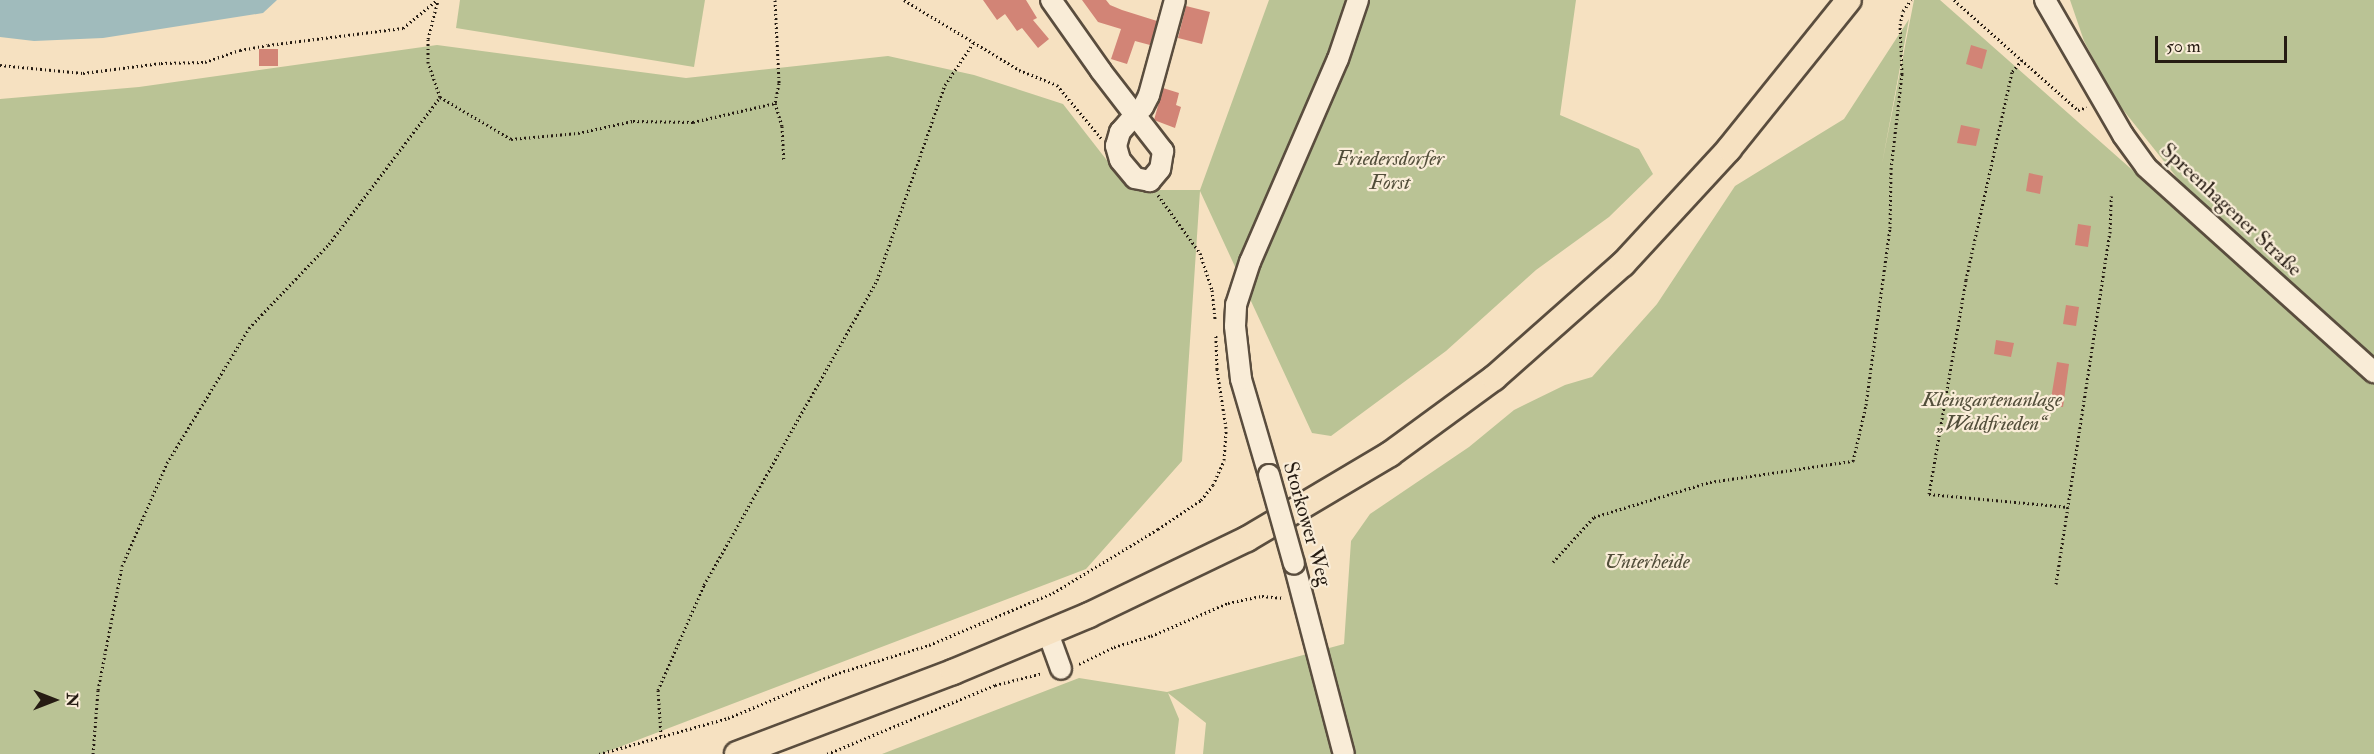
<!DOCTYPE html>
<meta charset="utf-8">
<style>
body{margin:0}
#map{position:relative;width:2374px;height:754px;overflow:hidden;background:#f6e1c1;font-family:"IM FELL Double Pica",serif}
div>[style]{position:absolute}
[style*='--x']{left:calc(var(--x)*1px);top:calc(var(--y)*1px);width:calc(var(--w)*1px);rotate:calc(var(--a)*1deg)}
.green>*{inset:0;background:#bac395}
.water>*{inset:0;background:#a0bbbc}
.building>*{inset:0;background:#d28476}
.path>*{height:3px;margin-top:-1.5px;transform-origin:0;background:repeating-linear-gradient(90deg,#261c13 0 1.5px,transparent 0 4.5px)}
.roads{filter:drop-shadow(2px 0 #5a4d3e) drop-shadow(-2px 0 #5a4d3e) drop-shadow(0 2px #5a4d3e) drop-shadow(0 -2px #5a4d3e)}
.minor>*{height:20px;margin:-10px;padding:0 10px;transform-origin:10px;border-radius:10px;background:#f9ecd7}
.major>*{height:24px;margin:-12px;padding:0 12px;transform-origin:12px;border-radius:12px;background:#f6e1c1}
.bridges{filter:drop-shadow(2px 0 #5a4d3e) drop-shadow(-2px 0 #5a4d3e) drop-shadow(0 2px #5a4d3e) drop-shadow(0 -2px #5a4d3e)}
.minor-bridge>*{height:20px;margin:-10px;padding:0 10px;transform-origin:10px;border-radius:10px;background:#f9ecd7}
span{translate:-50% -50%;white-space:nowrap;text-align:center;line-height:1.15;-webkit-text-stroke:4.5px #f9ecd7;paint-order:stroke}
.park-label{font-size:21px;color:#524e3a;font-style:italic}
.street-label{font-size:21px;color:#261c13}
.north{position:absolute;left:24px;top:670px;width:60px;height:60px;-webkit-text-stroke:4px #f9ecd7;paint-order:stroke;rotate:90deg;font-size:16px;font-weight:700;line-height:24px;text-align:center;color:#261c13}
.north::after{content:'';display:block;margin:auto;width:21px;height:27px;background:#261c13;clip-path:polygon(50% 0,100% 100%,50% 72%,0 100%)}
.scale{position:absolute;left:2155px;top:36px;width:132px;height:27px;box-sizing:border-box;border:3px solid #261c13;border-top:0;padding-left:8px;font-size:18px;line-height:21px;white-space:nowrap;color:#261c13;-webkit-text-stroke:4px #f9ecd7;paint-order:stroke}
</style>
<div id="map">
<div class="green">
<div style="clip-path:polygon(460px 0,705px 0,694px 67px,456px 28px)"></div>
<div style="clip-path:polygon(1269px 0,1576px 0,1560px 115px,1639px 149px,1653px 174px,1609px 217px,1536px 270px,1446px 351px,1331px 436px,1312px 433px,1200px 191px,1182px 461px,1086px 569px,601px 754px,0 754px,0 99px,139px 87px,437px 45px,686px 78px,888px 56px,974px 75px,1063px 104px,1130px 190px,1200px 190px)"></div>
<div style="clip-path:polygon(1914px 0,1940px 0,2181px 213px,2186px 189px,2116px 101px,2084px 41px,2070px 0,2374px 0,2374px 754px,1203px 754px,1206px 723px,1168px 693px,1179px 719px,1175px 754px,882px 754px,1079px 678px,1167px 692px,1344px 644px,1351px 541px,1370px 514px,1469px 447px,1514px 410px,1565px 385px,1592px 377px,1657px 304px,1735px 186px,1844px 119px,1909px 19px,1882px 164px)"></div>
</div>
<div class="water">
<div style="clip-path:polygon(0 0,277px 0,263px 13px,103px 38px,34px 41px,0 37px)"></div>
</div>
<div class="building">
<div style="clip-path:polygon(983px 0,1026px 0,1037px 18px,1033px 20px,1049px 39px,1038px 48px,1022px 28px,1017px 31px,1005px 14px,997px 20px)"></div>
<div style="clip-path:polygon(1082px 0,1106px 0,1110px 5px,1122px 10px,1157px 21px,1150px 45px,1135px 41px,1127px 64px,1111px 59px,1121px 29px,1098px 22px)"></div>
<div style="clip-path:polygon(1186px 6px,1210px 12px,1202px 44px,1178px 38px)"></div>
<div style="clip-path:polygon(1971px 45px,1987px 50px,1982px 69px,1966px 64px)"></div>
<div style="clip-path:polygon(259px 49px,278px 49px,278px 66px,259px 66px)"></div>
<div style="clip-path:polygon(1163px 88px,1179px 93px,1176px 105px,1181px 107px,1175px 128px,1154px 120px)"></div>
<div style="clip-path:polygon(1961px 125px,1980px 129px,1976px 146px,1957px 143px)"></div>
<div style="clip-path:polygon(2029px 173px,2043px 176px,2040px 194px,2026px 191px)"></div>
<div style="clip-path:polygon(2078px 224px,2091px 226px,2088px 247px,2075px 245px)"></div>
<div style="clip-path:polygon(2066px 305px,2079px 307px,2076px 326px,2063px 324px)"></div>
<div style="clip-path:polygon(1996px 340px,2014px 343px,2011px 357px,1994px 354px)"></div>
<div style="clip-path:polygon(2057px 362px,2069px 364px,2063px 407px,2050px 405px)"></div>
</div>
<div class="path">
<div style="--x:775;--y:0;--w:83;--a:87.2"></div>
<div style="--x:779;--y:83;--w:20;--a:101"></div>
<div style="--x:904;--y:0;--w:135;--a:31.3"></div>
<div style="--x:1019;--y:70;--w:41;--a:21.5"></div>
<div style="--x:1057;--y:85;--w:69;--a:50.3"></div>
<div style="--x:1954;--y:0;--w:166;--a:41.6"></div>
<div style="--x:2078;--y:110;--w:9;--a:-18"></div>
<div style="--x:2022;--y:60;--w:16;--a:130"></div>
<div style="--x:2012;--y:72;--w:213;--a:102.5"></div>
<div style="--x:1966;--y:280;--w:217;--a:99.8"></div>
<div style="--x:1929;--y:494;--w:140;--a:5.3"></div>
<div style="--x:0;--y:65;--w:83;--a:5.5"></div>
<div style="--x:83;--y:73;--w:79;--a:-7.3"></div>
<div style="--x:161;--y:63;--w:44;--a:-1.3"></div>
<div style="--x:205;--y:62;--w:37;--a:-19"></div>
<div style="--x:240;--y:50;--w:28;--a:-10"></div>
<div style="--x:268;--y:45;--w:136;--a:-7.2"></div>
<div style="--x:403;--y:28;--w:44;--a:-39.5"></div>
<div style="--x:440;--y:97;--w:82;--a:30.6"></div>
<div style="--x:511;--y:139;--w:67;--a:-5.1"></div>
<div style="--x:578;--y:133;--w:56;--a:-12.3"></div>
<div style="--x:633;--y:121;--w:60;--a:1"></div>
<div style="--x:693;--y:122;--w:84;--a:-13"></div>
<div style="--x:775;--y:103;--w:24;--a:73"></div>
<div style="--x:782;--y:126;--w:34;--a:87"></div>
<div style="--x:1158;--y:195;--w:72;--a:54.1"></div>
<div style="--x:1200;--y:253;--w:39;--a:72"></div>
<div style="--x:1212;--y:290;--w:30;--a:84"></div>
<div style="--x:1553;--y:562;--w:61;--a:-47.7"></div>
<div style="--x:1594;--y:517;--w:121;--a:-16.8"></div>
<div style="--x:1710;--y:482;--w:145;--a:-8.4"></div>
<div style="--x:1853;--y:461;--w:57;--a:-76.9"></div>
<div style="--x:1866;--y:405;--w:179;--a:-82.3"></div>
<div style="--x:1890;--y:228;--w:59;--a:-89"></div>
<div style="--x:1891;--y:169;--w:96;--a:-83.4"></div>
<div style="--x:1902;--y:74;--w:49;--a:-92.3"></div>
<div style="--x:1900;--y:25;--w:14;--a:-78"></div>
<div style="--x:1903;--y:11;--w:14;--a:-54"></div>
<div style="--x:2056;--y:584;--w:355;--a:-81.3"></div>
<div style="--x:2110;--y:233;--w:37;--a:-88"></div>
<div style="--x:1079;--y:664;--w:39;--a:-26"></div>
<div style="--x:1114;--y:647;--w:39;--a:-17"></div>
<div style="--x:1151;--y:636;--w:84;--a:-23.2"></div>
<div style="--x:1228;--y:603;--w:35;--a:-12"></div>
<div style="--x:1262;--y:596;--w:22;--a:5"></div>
<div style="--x:661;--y:736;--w:46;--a:-93.7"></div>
<div style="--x:658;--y:690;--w:115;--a:-66.3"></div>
<div style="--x:704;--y:585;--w:351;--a:-60.4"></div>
<div style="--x:877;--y:280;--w:207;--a:-70.8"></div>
<div style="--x:945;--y:85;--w:52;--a:-56"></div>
<div style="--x:93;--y:754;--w:64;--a:-85.5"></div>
<div style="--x:98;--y:690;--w:126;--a:-79"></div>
<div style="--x:122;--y:566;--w:112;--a:-66.4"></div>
<div style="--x:167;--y:463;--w:158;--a:-58.7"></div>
<div style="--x:249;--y:328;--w:116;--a:-46.4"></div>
<div style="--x:329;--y:244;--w:184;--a:-52.9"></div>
<div style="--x:440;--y:97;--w:36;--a:-109"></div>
<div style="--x:428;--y:63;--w:24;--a:-90"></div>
<div style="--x:428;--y:39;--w:40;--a:-75.6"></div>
<div style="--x:599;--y:754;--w:134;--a:-15.6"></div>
<div style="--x:728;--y:718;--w:116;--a:-22.4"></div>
<div style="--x:835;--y:674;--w:98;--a:-17.1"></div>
<div style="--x:929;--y:645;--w:134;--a:-22.8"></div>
<div style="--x:1053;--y:593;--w:123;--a:-31.4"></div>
<div style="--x:1158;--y:529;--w:52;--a:-34"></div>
<div style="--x:1201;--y:500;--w:19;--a:-51"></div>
<div style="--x:1213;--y:485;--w:27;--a:-66"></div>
<div style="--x:1224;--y:460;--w:32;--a:-86"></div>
<div style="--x:1226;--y:428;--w:60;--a:-98.7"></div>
<div style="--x:1217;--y:369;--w:34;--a:-92"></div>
<div style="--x:827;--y:754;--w:182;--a:-22.3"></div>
<div style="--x:995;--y:685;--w:49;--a:-14"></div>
</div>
<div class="roads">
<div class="minor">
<div style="--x:1051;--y:0;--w:87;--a:54.8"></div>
<div style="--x:1101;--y:71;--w:56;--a:52.3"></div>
<div style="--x:1135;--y:115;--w:46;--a:52.1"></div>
<div style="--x:1163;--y:151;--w:18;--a:99"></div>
<div style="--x:1160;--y:169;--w:16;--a:130"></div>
<div style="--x:1150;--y:181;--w:15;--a:-169"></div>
<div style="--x:1135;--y:178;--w:23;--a:-130"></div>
<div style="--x:1120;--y:160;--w:15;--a:-106"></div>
<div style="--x:1116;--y:146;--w:15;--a:-74"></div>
<div style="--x:1120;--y:132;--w:23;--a:-49"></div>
<div style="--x:1135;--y:115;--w:11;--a:-45"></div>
<div style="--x:1143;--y:107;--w:13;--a:-63"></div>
<div style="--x:1149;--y:95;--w:98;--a:-74.7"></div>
<div style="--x:2045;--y:0;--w:156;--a:60"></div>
<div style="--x:2123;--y:135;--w:39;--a:54"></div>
<div style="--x:2146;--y:167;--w:307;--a:42"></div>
<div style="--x:1269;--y:475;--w:100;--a:-106.3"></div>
<div style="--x:1241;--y:379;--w:53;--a:-96.5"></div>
<div style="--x:1235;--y:326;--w:21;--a:-87"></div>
<div style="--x:1236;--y:305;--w:45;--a:-72"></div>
<div style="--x:1250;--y:262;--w:221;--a:-66.6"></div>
<div style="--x:1338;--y:59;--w:62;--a:-71.3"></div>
<div style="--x:1294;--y:564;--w:196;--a:75.3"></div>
<div style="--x:1048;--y:633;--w:38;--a:70"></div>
</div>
<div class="major">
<div style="--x:737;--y:754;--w:231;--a:-20.8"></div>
<div style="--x:953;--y:672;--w:147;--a:-22.7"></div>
<div style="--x:1089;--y:615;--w:175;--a:-25.7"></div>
<div style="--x:1247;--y:539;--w:166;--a:-30.7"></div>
<div style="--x:1390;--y:454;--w:129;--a:-36.2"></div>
<div style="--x:1494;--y:378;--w:172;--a:-41.5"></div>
<div style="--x:1623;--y:264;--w:156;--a:-47.3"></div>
<div style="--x:1729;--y:149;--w:191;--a:-51.2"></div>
</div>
</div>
<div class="bridges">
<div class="minor-bridge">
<div style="--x:1269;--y:475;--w:92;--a:74.3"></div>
</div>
</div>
<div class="park-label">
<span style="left:1390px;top:171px">Friedersdorfer<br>Forst</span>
<span style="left:1992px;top:412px">Kleingartenanlage<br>„Waldfrieden“</span>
<span style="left:1647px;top:562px">Unterheide</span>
</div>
<div class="street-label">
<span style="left:2231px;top:210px;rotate:43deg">Spreenhagener Straße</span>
<span style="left:1307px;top:524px;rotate:74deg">Storkower Weg</span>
</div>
<div class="north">N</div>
<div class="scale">50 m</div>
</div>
